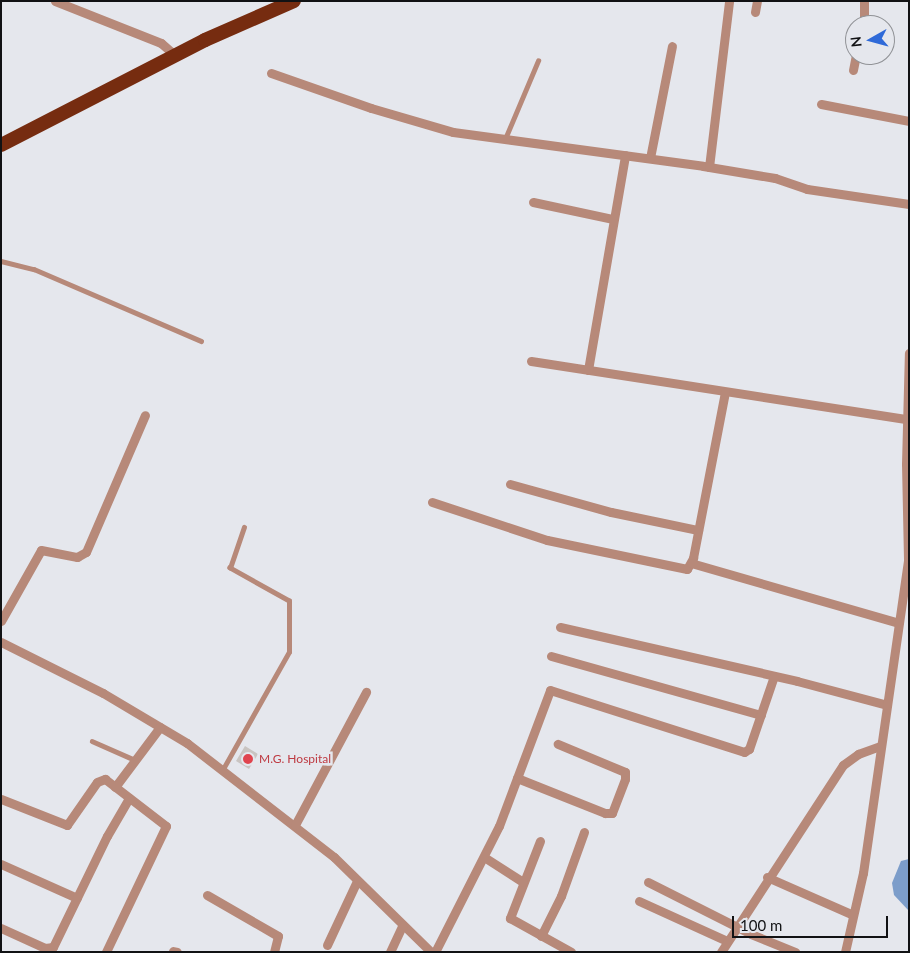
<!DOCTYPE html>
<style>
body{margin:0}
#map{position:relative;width:910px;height:953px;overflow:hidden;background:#e5e7ed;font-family:Lato,sans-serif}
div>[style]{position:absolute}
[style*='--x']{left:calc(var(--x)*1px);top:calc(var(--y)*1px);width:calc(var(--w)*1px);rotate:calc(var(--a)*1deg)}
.water>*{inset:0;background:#7c9dca}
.building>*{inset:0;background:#c9c4c1}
.service>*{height:4.5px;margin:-2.25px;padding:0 2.25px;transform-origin:2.25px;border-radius:2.25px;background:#b78979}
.minor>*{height:9px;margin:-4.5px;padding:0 4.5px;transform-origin:4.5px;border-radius:4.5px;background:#b78979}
.trunk>*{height:14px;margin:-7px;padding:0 7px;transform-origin:7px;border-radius:7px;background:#762c10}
.dots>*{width:14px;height:14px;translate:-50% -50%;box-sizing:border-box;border:2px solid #e5e7ed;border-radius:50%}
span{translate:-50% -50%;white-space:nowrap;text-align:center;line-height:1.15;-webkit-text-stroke:5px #e5e7ed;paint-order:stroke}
.health-label{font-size:12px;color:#be3a42}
.left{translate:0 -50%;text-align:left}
.frame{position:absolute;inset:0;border:2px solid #111214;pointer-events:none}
.north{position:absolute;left:845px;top:15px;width:50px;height:50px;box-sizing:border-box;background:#e5e7ed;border:1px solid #909296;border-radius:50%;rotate:263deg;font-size:14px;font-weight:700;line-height:20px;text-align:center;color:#111214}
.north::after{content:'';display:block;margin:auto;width:18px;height:22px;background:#2f6ad8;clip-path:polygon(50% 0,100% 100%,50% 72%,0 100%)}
.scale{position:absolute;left:732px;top:916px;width:156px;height:22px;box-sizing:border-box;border:2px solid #111214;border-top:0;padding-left:6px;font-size:15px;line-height:18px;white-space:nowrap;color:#111214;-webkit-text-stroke:4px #e5e7ed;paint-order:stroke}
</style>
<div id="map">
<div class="water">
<div style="clip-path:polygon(909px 859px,909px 911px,894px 895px,892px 883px,901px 861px)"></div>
</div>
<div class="building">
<div style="clip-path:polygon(245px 746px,258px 754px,249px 769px,236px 761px)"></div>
</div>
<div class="service">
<div style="--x:505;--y:139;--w:85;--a:-67.1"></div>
<div style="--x:1;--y:261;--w:34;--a:14"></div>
<div style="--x:34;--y:269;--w:182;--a:23.3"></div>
<div style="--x:92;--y:741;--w:47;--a:23.8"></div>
<div style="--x:223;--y:769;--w:134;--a:-60.6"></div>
<div style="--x:289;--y:652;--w:51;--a:-90"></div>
<div style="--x:289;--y:601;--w:68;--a:-150.8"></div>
<div style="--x:230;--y:568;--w:43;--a:-71.1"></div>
</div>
<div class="minor">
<div style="--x:55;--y:1;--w:114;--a:21.6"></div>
<div style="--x:161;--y:43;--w:18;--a:41"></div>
<div style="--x:755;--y:12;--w:11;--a:-80"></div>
<div style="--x:864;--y:25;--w:24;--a:-90"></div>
<div style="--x:853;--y:70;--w:15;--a:-79"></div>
<div style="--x:271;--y:73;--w:106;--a:19.3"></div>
<div style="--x:371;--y:108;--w:85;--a:16.3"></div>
<div style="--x:453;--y:132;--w:252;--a:7.7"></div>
<div style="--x:703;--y:166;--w:73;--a:9.5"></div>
<div style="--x:775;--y:178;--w:34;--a:19"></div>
<div style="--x:807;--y:189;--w:103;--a:8.4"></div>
<div style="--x:821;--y:104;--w:90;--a:10.9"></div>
<div style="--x:650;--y:158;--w:114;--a:-78.9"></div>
<div style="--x:709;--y:167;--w:167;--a:-83.1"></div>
<div style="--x:533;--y:202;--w:82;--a:12"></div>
<div style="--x:531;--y:361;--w:379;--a:8.8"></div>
<div style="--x:588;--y:370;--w:218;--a:-80.2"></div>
<div style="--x:510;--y:484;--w:105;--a:15.5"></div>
<div style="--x:611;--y:512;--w:89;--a:11.7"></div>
<div style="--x:432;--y:502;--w:121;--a:18.3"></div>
<div style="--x:547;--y:540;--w:143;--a:11.7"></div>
<div style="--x:687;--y:569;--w:13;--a:-61"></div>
<div style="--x:693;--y:558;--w:169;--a:-79.1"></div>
<div style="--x:691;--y:563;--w:216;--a:16.1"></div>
<div style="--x:1;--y:621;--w:81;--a:-60.6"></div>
<div style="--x:41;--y:550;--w:37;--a:11"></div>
<div style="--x:77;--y:557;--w:10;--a:-29"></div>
<div style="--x:86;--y:552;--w:149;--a:-66.7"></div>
<div style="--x:560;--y:627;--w:243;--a:12.8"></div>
<div style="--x:797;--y:681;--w:93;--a:14.9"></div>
<div style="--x:1;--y:642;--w:114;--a:26.6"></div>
<div style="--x:103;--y:693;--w:98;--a:30.8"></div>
<div style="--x:187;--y:743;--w:186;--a:37.8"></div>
<div style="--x:334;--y:857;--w:136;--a:44.4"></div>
<div style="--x:551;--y:656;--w:218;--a:15.7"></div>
<div style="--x:517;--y:778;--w:95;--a:21.7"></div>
<div style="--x:605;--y:813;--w:7;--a:0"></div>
<div style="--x:612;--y:813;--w:36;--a:-69"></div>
<div style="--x:625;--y:779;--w:7;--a:-90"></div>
<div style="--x:625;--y:772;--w:73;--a:-157.3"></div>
<div style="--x:115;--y:787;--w:75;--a:-53.1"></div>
<div style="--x:1;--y:799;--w:71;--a:21.5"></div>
<div style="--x:67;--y:825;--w:52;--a:-55.1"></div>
<div style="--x:97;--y:782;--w:9;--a:-21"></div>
<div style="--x:105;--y:779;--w:77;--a:37.6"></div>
<div style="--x:166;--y:826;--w:140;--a:115.5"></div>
<div style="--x:295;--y:825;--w:151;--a:-61.9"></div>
<div style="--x:540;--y:841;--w:83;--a:111.3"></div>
<div style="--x:510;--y:918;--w:70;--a:29.1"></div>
<div style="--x:484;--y:857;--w:46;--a:32.7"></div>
<div style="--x:1;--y:864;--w:83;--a:24.1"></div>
<div style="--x:767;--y:877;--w:94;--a:23.8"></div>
<div style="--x:648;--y:882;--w:115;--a:26.8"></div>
<div style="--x:751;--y:934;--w:48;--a:22.2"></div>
<div style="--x:207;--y:895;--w:82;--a:30"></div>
<div style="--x:278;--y:936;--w:16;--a:104"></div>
<div style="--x:639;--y:901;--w:97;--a:24.4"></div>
<div style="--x:1;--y:928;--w:48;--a:24.4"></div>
<div style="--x:45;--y:948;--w:8;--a:-7"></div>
<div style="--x:53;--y:947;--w:123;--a:-64.1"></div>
<div style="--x:107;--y:836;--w:44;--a:-59.9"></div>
<div style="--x:541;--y:936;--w:45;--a:-63.4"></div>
<div style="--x:561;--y:896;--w:68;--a:-70.2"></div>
<div style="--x:327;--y:945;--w:71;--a:-64.9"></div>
<div style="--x:173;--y:951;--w:4;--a:14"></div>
<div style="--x:390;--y:952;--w:29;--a:-65"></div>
<div style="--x:435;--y:952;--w:141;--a:-63.1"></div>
<div style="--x:499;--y:826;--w:145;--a:-69.4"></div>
<div style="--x:550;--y:690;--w:204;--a:17.7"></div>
<div style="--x:744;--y:752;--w:6;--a:-31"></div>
<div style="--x:749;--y:749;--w:77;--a:-71.1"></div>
<div style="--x:721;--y:952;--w:223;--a:-56.9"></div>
<div style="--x:843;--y:765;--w:19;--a:-36"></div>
<div style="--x:858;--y:754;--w:23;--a:-20"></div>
<div style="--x:845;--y:952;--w:81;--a:-77.2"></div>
<div style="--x:863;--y:873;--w:317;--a:-81.8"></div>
<div style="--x:908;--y:559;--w:95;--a:-91.2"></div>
<div style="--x:906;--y:464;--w:111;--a:-88.5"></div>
</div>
<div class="trunk">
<div style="--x:1;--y:145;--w:229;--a:-27.2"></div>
<div style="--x:205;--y:40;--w:97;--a:-23.7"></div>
</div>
<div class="dots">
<div style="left:248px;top:759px;background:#e0444e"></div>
</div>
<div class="health-label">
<span class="left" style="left:259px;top:759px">M.G. Hospital</span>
</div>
<div class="frame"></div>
<div class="north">N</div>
<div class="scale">100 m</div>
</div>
